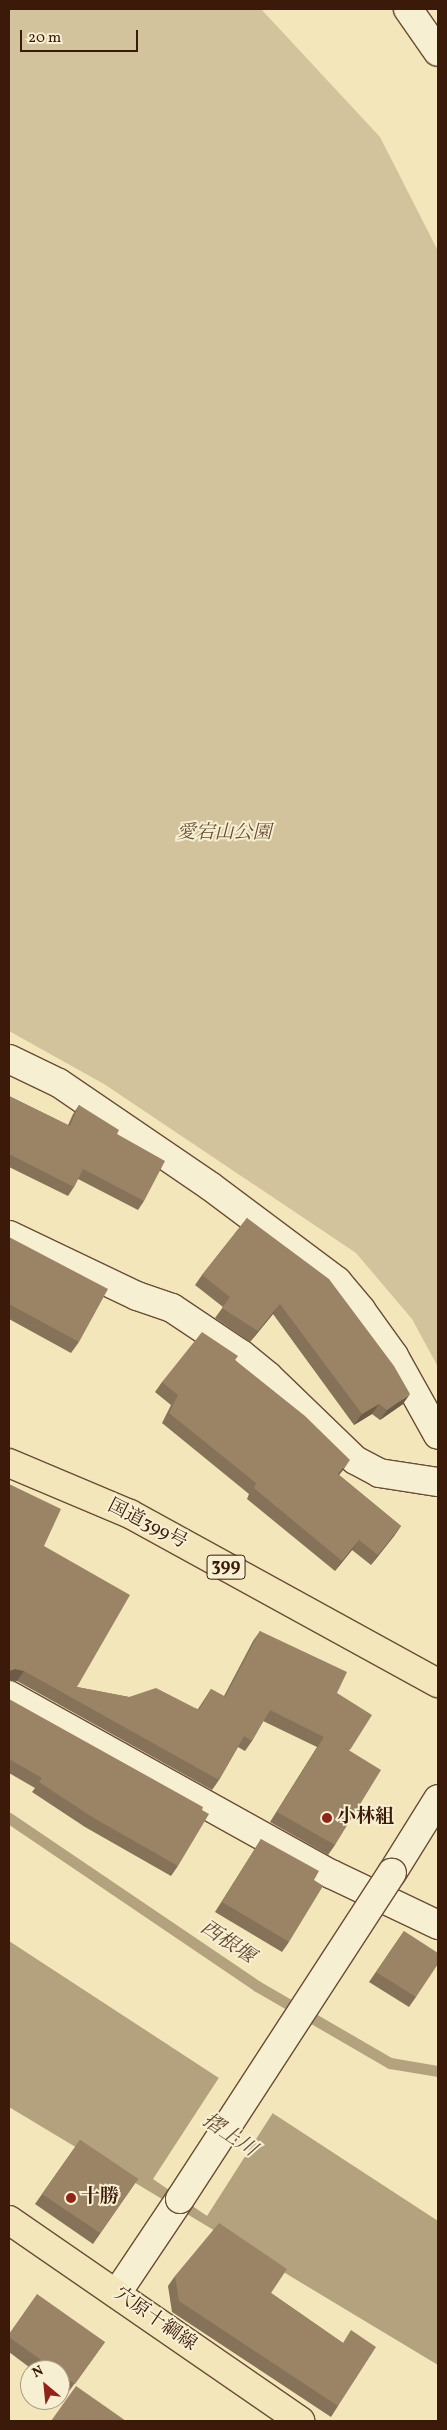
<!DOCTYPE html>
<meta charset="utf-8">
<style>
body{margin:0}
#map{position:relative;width:447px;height:2430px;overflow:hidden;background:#f2e6ba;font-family:Vollkorn,"Noto Serif JP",serif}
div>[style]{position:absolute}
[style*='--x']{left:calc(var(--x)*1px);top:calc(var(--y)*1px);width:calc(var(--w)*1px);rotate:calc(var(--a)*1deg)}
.green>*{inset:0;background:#d3c39c}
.water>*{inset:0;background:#b4a17e}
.pier>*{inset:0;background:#f2e6ba}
.stream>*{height:11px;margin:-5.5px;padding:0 5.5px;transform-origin:5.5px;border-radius:5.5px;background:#b4a17e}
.roads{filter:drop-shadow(1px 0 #6a4d36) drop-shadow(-1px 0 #6a4d36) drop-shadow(0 1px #6a4d36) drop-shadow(0 -1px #6a4d36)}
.minor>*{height:28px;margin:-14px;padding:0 14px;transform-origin:14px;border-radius:14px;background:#f7efd2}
.major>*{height:28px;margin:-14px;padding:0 14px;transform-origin:14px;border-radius:14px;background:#f2e6ba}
.highway>*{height:28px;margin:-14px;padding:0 14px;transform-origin:14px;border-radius:14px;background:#f2e6ba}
.bridges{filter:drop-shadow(1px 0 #6a4d36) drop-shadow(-1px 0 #6a4d36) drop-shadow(0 1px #6a4d36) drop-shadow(0 -1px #6a4d36)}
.minor-bridge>*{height:28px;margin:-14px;padding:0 14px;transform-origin:14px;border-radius:14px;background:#f7efd2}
.wall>*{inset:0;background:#857258}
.shaded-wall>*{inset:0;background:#6c5c47}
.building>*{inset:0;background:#9b8466}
.dots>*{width:14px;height:14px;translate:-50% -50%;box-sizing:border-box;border:2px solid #f7efd2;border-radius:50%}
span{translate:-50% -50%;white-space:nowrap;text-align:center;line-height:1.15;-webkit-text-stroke:4px #f7efd2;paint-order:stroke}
.shield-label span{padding:1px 4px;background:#f7efd2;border:1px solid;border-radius:4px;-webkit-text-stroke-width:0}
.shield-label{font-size:18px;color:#3c1a0a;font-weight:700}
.park-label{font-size:19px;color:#694d36;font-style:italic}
.street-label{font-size:19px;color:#3c1a0a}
.poi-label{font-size:19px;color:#3c1a0a;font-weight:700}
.left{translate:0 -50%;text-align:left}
.water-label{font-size:20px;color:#664933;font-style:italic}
.frame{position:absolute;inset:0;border:10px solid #3c1a0a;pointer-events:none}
.north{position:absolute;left:20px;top:2360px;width:50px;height:50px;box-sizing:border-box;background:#f7efd2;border:1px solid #ac9a82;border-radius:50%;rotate:332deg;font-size:14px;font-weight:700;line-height:20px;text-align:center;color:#3c1a0a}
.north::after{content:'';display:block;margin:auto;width:18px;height:22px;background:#8f2418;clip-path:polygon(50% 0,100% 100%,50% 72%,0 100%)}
.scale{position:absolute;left:20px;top:30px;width:118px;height:22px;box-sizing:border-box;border:2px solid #3c1a0a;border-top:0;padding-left:6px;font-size:15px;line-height:18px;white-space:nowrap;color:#3c1a0a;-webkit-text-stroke:4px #f7efd2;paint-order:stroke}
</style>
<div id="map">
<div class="green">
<div style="clip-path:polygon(9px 9px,261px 9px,380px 137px,438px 251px,438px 1367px,412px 1319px,356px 1253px,104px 1084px,9px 1031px)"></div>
</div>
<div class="water">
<div style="clip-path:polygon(9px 1941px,438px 2221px,438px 2365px,9px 2107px)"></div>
</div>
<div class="pier">
<div style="clip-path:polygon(220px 2076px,274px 2111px,207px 2216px,153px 2179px)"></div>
</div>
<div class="stream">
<div style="--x:9;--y:1818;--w:300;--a:34.1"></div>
<div style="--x:257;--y:1986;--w:154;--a:30.1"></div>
<div style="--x:390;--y:2063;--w:49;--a:9.5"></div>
</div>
<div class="roads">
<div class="minor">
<div style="--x:408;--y:9;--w:52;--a:55.1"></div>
<div style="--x:9;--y:1059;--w:55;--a:25.6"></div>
<div style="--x:59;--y:1083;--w:183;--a:34.3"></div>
<div style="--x:210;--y:1186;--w:159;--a:36.8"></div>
<div style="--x:337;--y:1281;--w:38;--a:50"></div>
<div style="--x:361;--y:1310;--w:57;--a:54.3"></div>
<div style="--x:394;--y:1356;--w:90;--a:60.9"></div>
<div style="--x:9;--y:1235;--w:142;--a:25.5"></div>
<div style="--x:137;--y:1296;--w:37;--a:19"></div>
<div style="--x:172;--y:1308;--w:83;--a:33.7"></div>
<div style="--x:241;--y:1354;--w:35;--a:39"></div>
<div style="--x:268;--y:1376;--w:121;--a:44"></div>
<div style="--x:355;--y:1460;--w:27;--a:28"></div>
<div style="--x:379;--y:1473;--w:60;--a:8.7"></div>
<div style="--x:9;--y:1695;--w:368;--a:29.1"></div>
<div style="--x:331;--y:1874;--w:119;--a:25.5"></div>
<div style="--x:392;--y:1873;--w:87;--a:-58.1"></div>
<div style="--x:117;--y:2293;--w:113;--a:-56.2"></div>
</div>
<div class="major">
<div style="--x:9;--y:2220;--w:354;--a:34.6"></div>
</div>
<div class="highway">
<div style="--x:9;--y:1463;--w:131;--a:22.9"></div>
<div style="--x:130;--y:1514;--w:351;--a:28.8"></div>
</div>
</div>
<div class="bridges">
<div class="minor-bridge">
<div style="--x:180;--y:2199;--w:389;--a:-57"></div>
</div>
</div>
<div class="wall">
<div style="clip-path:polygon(9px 1096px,68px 1125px,73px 1114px,79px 1105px,117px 1134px,144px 1201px,138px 1210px,78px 1179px,74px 1187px,68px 1196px,9px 1167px)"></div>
<div style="clip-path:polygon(247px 1218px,403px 1404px,380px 1420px,372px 1414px,354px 1425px,273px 1314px,250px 1342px,215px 1318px,223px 1307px,195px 1285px,202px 1275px)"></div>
<div style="clip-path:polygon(9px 1237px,79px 1342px,71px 1353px,9px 1319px)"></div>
<div style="clip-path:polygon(235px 1360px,343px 1470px,339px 1475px,401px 1526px,394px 1536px,371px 1565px,352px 1550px,335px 1571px,247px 1499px,249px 1494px,162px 1423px,171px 1405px,155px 1392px,162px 1382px)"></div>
<div style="clip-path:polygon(9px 1484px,44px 1546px,77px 1687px,129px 1697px,198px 1709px,211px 1689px,224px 1696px,253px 1641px,260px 1631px,337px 1693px,349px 1750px,335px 1845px,328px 1855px,270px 1822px,317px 1747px,263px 1721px,252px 1741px,245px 1751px,238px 1747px,219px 1780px,212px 1790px,17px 1681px,9px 1680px)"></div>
<div style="clip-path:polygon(9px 1699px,178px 1866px,171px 1876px,85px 1827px,32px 1792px,35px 1788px,9px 1773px)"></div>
<div style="clip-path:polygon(261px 1839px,289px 1942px,282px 1952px,215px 1912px)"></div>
<div style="clip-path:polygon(404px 1931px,416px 1997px,409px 2007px,369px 1982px)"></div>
<div style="clip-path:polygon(80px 2140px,138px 2179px,93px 2244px,35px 2204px)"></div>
<div style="clip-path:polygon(175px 2276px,271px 2293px,343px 2343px,338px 2406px,331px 2417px,172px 2312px,168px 2286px)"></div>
<div style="clip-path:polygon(9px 2334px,105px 2342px,67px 2394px,60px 2389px,60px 2370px,33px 2370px,9px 2352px)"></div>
</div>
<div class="shaded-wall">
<div style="clip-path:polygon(280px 1304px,273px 1314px,250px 1342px,258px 1331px)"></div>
<div style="clip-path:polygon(410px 1394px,403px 1404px,380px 1420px,387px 1410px)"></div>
<div style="clip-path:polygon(379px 1404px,372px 1414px,354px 1425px,362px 1414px)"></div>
<div style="clip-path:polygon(350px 1460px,343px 1470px,331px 1484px,338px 1474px)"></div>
<div style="clip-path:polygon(401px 1526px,394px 1536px,371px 1565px,378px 1555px)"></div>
<div style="clip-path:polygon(359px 1540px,352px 1550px,335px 1571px,342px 1561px)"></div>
<div style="clip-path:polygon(15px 1669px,24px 1671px,17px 1681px,9px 1680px,9px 1671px)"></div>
</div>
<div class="building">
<div style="clip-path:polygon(9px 1096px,70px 1126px,79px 1105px,119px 1130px,117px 1134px,165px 1161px,144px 1201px,83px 1169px,74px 1187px,9px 1154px)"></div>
<div style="clip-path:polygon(247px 1218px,329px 1279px,394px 1366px,410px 1394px,387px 1410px,379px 1404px,362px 1414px,280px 1304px,258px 1331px,222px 1308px,230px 1297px,202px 1275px)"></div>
<div style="clip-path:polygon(9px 1237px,108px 1289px,79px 1342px,9px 1304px)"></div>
<div style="clip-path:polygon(202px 1332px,238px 1356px,235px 1360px,305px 1416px,350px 1460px,338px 1474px,401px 1526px,378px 1555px,359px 1540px,342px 1561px,254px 1488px,256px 1483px,169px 1413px,178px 1395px,162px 1382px)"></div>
<div style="clip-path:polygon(9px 1484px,61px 1509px,44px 1546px,130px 1595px,77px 1687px,129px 1697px,156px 1688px,199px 1710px,211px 1689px,225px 1697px,260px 1631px,347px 1672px,337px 1693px,372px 1715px,350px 1750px,342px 1746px,381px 1770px,335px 1845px,277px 1812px,324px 1737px,270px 1710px,252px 1741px,244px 1736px,219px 1780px,24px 1671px,15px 1669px,9px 1671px)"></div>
<div style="clip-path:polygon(9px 1699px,203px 1807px,202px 1810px,209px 1814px,178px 1866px,92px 1817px,39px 1782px,42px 1778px,9px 1759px)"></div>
<div style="clip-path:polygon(261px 1839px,319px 1871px,314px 1880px,323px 1886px,289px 1942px,222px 1902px)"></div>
<div style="clip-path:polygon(404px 1931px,438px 1953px,438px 1964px,416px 1997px,376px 1972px)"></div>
<div style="clip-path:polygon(80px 2140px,138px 2179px,100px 2233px,42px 2194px)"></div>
<div style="clip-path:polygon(219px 2223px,287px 2269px,271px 2293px,343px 2343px,351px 2330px,376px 2347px,338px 2406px,179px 2301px,175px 2276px)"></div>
<div style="clip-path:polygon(37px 2294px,105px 2342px,75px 2384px,60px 2374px,60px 2370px,55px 2370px,9px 2337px,9px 2334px)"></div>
<div style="clip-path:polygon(76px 2386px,126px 2421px,51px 2421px)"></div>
</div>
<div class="dots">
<div style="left:327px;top:1818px;background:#8f2418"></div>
<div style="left:71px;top:2198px;background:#8f2418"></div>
</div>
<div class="shield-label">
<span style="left:226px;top:1567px">399</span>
</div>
<div class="park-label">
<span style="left:224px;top:834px">愛宕山公園</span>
</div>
<div class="street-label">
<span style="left:147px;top:1525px;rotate:27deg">国道399号</span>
<span style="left:155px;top:2320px;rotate:35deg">穴原十綱線</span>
</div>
<div class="poi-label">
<span class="left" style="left:337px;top:1818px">小林組</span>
<span class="left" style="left:81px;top:2198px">十勝</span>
</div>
<div class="water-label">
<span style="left:227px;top:1943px;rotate:34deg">西根堰</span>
<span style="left:229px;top:2136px;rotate:34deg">摺上川</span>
</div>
<div class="frame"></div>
<div class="north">N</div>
<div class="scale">20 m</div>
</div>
